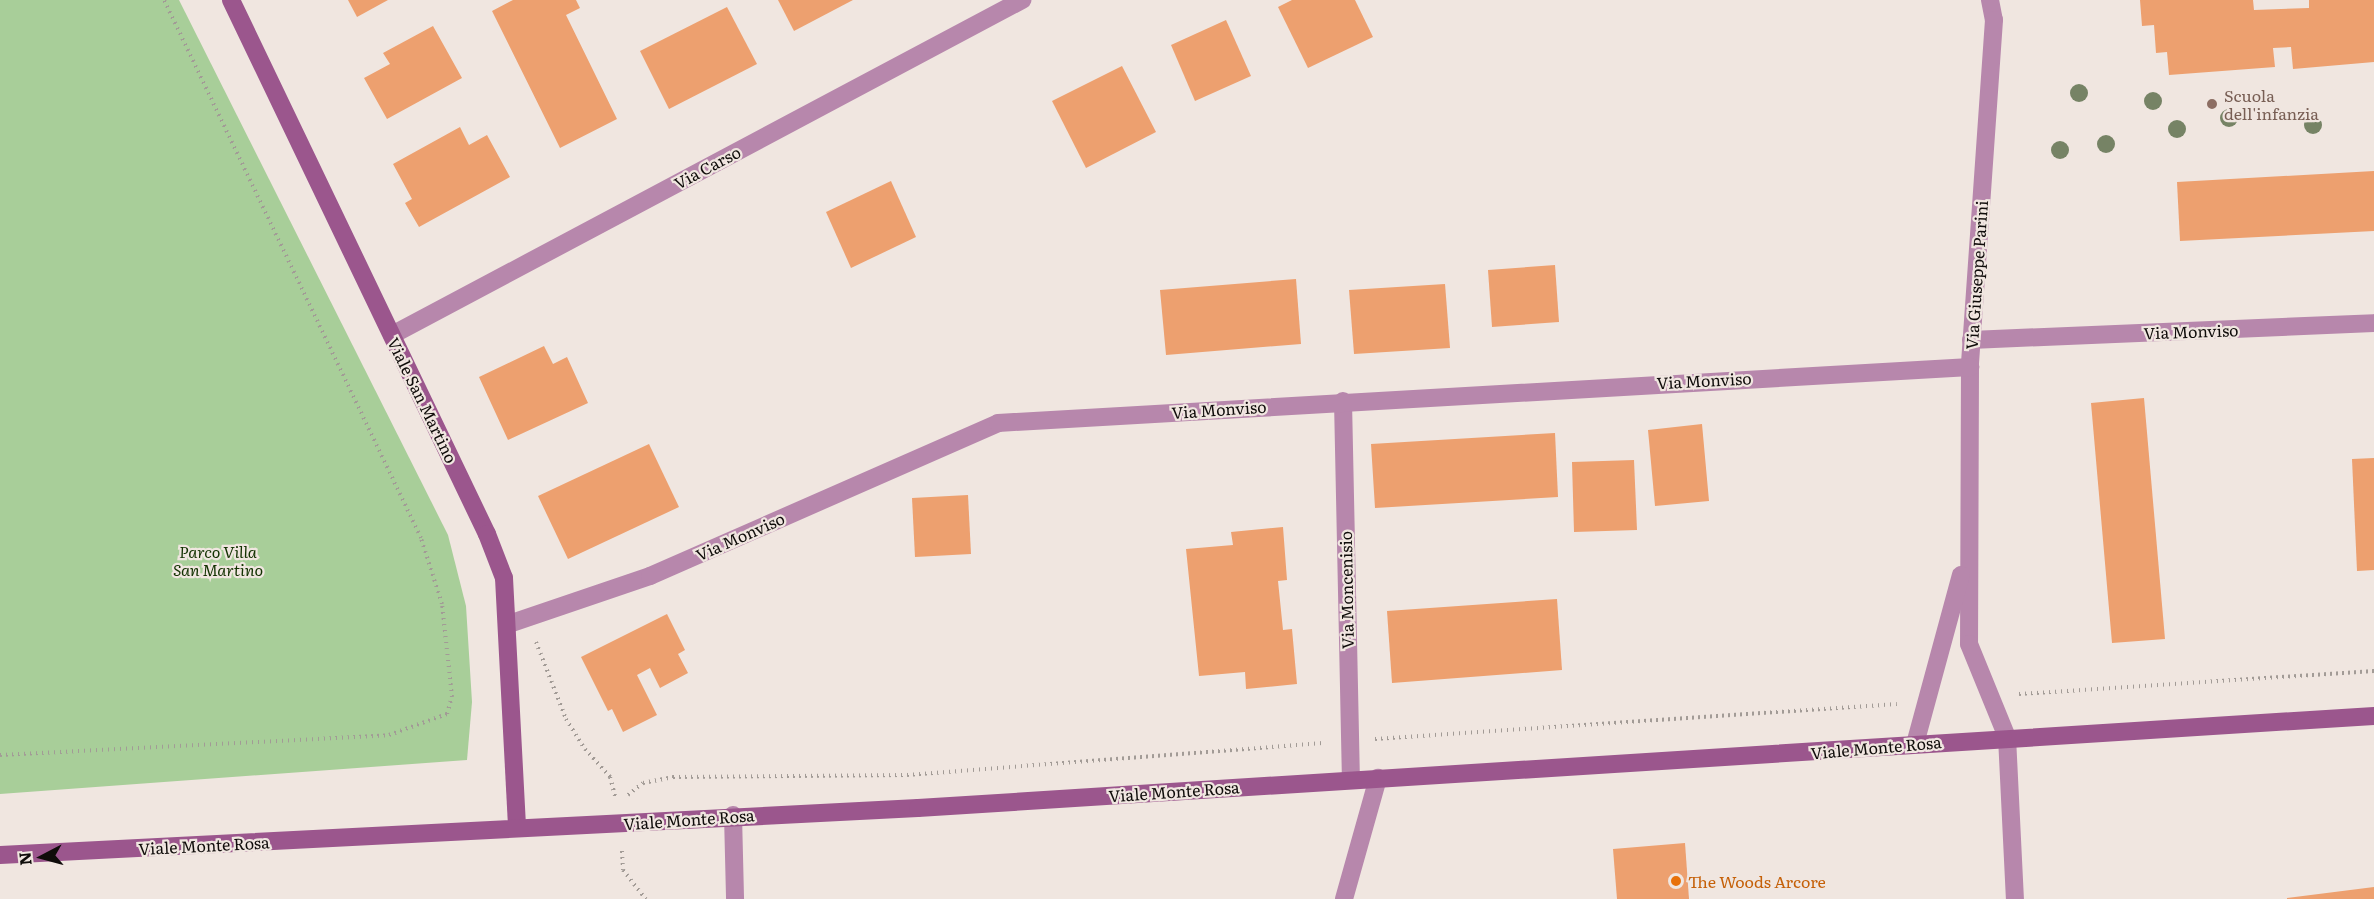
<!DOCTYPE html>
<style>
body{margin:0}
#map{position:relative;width:2374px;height:899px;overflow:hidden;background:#f0e6e0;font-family:Literata,serif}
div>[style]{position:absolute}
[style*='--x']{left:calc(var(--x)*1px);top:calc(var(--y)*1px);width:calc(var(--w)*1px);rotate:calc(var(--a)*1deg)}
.green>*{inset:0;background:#a8ce99}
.building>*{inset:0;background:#eda06f}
.path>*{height:4px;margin-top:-2px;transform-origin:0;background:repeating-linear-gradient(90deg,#a29b96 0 1.5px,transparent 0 6px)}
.street>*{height:18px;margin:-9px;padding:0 9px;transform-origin:9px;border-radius:9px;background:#b787ac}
.secondary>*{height:18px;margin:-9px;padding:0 9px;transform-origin:9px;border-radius:9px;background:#9b568d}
.trees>*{width:18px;height:18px;margin:-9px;border-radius:50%;background:#768365}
.dots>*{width:16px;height:16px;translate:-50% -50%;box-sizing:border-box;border:3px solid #f0e6e0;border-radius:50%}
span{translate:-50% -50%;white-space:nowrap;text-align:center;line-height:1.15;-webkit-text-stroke:4.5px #f0e6e0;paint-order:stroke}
.education-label{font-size:16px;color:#785e54}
.left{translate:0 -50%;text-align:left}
.street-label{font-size:16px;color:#0f0c0a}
.park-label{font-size:16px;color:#123200;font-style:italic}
.food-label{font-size:16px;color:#c56008}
.north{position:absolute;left:12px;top:827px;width:60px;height:60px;-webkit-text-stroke:4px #f0e6e0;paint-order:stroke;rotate:264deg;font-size:16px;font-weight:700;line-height:24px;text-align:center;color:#0f0c0a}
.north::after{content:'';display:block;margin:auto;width:21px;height:27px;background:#0f0c0a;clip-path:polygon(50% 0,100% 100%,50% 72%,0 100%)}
</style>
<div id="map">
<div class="green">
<div style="clip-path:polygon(0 0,179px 0,448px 535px,466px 606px,472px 702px,467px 760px,0 794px)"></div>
</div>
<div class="building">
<div style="clip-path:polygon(348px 0,388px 0,357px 17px)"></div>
<div style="clip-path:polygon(513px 0,576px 0,580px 8px,566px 15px,617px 119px,560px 148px,492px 11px)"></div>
<div style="clip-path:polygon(778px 0,853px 0,794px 31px)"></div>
<div style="clip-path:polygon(1292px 0,1355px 0,1373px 37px,1308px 68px,1278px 7px)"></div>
<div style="clip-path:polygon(2140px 0,2253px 0,2254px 10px,2309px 8px,2309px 0,2374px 0,2374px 62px,2293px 69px,2291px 47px,2273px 48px,2275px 67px,2169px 75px,2167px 52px,2156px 53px,2154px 25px,2142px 26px)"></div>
<div style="clip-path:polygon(727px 7px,757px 64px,669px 109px,640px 51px)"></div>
<div style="clip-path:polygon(1226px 20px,1251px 76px,1195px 101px,1171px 45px)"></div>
<div style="clip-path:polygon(433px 26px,462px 78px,387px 119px,364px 78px,390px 64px,383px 53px)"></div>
<div style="clip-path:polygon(1122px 66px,1156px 132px,1086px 168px,1052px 101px)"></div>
<div style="clip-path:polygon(460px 127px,469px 145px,487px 135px,510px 177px,419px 227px,405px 203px,412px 199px,393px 164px)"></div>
<div style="clip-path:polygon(2374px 171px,2374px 231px,2180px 241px,2177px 182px)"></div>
<div style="clip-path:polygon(891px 181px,916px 237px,851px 268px,826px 212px)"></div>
<div style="clip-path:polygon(1555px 265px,1559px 322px,1492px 327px,1488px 270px)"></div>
<div style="clip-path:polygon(1296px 279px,1301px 344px,1166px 355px,1160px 290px)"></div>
<div style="clip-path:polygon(1445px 284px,1450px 348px,1354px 354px,1349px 290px)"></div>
<div style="clip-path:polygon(544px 346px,553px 364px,567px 357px,588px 403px,508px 440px,479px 377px)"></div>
<div style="clip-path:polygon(2144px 398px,2165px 639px,2112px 643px,2091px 403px)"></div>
<div style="clip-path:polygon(1702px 424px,1709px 501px,1655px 506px,1648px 430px)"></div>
<div style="clip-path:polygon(1555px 433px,1558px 497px,1375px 508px,1371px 444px)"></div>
<div style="clip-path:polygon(649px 444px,679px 507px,568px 559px,538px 496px)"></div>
<div style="clip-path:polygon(2374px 458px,2374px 570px,2357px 571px,2352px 459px)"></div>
<div style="clip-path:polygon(1634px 460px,1637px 530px,1574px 532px,1572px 462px)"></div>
<div style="clip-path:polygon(968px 495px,971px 554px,915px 557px,912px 498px)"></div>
<div style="clip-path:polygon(1283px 527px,1287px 580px,1278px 581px,1283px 630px,1292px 629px,1297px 684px,1246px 689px,1245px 672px,1199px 676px,1186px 549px,1233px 545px,1231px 532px)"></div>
<div style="clip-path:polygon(1557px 599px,1562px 670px,1392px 683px,1387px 611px)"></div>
<div style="clip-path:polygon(667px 614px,685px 650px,678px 654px,688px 673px,660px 688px,650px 668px,637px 675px,657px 715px,623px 732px,612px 709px,608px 711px,581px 657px)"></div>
<div style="clip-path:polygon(1685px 843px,1689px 899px,1617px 899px,1613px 849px)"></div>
<div style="clip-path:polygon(2374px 887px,2374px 899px,2287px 899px,2287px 898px)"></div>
</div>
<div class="path">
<div style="--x:536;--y:642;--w:83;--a:68.7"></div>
<div style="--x:566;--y:719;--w:36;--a:58"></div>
<div style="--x:585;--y:749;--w:38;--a:48"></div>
<div style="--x:610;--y:777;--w:20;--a:75"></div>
<div style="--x:2019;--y:694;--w:356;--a:-3.7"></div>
<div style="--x:1375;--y:739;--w:523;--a:-3.84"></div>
<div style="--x:0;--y:755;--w:390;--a:-2.9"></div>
<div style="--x:389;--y:735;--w:62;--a:-19.9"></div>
<div style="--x:447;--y:714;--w:18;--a:-74"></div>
<div style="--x:452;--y:697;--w:94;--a:-96.1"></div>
<div style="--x:442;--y:604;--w:69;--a:-107.7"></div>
<div style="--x:421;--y:538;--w:596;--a:-115.53"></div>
<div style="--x:628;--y:795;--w:19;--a:-39"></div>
<div style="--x:643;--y:783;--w:31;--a:-11"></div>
<div style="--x:673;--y:777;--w:234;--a:-0.5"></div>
<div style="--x:907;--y:775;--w:417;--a:-4.4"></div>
<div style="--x:622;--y:851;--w:19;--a:87"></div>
<div style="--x:623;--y:870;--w:37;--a:52"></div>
</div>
<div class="street">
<div style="--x:1990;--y:0;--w:20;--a:79"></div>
<div style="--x:1994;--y:20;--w:348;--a:94"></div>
<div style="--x:1970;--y:367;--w:277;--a:90.2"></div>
<div style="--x:1969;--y:644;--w:100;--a:67.8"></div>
<div style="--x:2007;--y:737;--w:162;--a:87.2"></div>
<div style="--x:392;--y:335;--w:714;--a:-28"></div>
<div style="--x:1971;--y:340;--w:403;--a:-2.4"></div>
<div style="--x:1343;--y:401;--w:378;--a:88.8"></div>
<div style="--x:509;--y:624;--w:149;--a:-18.8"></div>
<div style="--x:650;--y:576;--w:380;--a:-23.7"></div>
<div style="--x:998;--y:423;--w:974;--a:-3.3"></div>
<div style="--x:1915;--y:744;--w:175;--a:-74.8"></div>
<div style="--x:733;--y:815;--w:84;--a:88.6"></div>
<div style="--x:1344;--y:899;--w:126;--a:-74.3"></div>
</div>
<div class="secondary">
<div style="--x:231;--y:0;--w:592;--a:64.39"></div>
<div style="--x:487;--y:534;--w:47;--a:68.9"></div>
<div style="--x:504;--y:578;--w:248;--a:87"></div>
<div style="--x:0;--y:855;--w:919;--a:-2.93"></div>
<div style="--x:918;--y:808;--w:1459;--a:-3.62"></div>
</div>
<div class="trees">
<div style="left:2079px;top:93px"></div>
<div style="left:2153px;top:101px"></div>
<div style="left:2229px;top:118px"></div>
<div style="left:2313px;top:125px"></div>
<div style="left:2177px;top:129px"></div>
<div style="left:2106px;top:144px"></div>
<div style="left:2060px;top:150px"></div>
</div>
<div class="dots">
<div style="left:2212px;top:104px;background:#8d6e63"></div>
<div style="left:1676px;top:881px;background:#e8710a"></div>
</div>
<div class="education-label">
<span class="left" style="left:2224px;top:104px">Scuola<br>dell'infanzia</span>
</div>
<div class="street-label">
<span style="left:707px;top:167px;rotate:-28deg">Via Carso</span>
<span style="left:1976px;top:275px;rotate:-86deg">Via Giuseppe Parini</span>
<span style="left:2191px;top:331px;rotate:-2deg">Via Monviso</span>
<span style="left:1704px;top:380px;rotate:-3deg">Via Monviso</span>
<span style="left:423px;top:400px;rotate:64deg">Viale San Martino</span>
<span style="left:1219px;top:409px;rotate:-4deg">Via Monviso</span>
<span style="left:740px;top:536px;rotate:-24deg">Via Monviso</span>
<span style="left:1346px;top:590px;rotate:-91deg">Via Moncenisio</span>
<span style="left:1876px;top:747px;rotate:-5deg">Viale Monte Rosa</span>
<span style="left:1174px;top:791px;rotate:-4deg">Viale Monte Rosa</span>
<span style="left:689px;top:819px;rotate:-4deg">Viale Monte Rosa</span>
<span style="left:204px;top:845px;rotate:-3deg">Viale Monte Rosa</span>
</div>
<div class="park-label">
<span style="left:218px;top:560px">Parco Villa<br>San Martino</span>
</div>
<div class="food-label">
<span class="left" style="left:1688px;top:881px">The Woods Arcore</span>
</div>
<div class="north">N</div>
</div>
